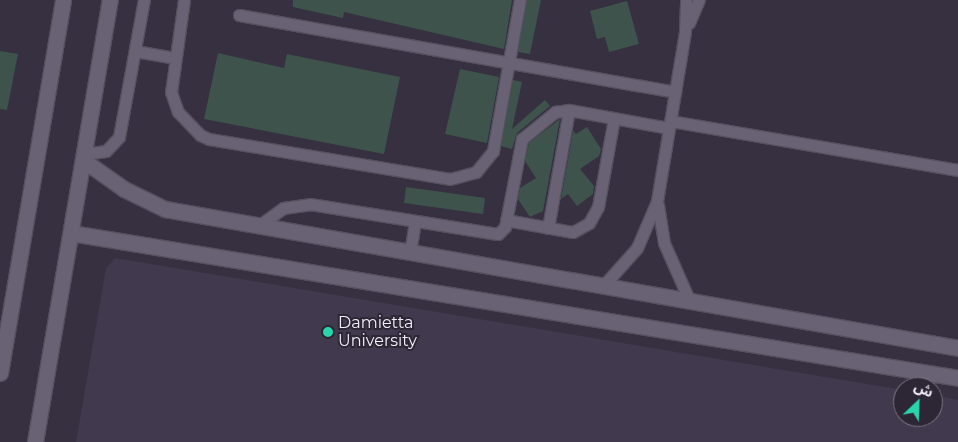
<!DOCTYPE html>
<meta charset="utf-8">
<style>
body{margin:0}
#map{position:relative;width:958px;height:442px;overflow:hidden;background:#363040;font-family:Montserrat,"Noto Sans Arabic",sans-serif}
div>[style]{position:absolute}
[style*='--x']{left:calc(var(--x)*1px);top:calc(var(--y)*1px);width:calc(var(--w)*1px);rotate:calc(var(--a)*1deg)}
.built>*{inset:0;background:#41394e}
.building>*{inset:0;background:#3e534c}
.roads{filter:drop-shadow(1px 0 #54505d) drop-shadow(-1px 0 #54505d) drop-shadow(0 1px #54505d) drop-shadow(0 -1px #54505d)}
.lane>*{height:11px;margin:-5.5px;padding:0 5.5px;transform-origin:5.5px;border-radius:5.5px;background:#686274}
.street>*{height:15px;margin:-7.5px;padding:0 7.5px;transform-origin:7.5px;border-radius:7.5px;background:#686274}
.secondary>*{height:15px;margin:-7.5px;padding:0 7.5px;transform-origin:7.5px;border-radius:7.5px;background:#686274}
.dots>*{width:14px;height:14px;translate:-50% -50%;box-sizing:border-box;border:2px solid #2c2635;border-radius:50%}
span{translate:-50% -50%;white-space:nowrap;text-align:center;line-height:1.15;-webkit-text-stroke:4px #2c2635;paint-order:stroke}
.poi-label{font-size:16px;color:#f2eef9}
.left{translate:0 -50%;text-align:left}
.north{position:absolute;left:893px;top:377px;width:50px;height:50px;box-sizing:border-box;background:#2c2635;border:1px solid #7b7683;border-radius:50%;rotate:24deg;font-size:14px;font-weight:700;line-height:20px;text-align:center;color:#f2eef9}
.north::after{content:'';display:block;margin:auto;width:18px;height:22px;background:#28d5ad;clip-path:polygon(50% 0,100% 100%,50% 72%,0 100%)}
</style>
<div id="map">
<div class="built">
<div style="clip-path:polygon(115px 258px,903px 390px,903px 417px,933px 417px,933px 395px,958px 400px,958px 442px,76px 442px,106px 268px)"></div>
</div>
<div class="building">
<div style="clip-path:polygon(293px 0,512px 0,504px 49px,344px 12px,343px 18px,293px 7px)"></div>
<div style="clip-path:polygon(527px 0,541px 0,530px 54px,518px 52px)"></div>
<div style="clip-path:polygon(627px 1px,639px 44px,609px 52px,605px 37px,597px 39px,590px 11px)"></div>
<div style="clip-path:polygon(0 51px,18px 54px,7px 110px,0 109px)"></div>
<div style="clip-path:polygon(218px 53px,284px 68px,287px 54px,400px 77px,384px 154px,204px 119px)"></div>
<div style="clip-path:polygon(460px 69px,499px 77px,487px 143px,445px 134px)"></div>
<div style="clip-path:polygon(513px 80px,522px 82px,512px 129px,545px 100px,550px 106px,517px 133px,512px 149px,501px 146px)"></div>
<div style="clip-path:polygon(560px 119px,543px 211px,530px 217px,518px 199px,520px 188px,536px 178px,525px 161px,529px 143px)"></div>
<div style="clip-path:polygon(587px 127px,601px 149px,599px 156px,580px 169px,594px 186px,593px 194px,577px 206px,568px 194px,561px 199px,573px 131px,576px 134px)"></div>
<div style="clip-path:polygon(406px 187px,485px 198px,483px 214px,404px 203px)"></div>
</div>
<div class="roads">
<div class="lane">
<div style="--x:184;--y:0;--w:93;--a:98"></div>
<div style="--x:171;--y:92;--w:21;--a:71"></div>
<div style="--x:178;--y:112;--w:32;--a:46"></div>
<div style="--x:200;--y:135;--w:10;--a:24"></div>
<div style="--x:209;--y:139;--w:244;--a:9.4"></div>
<div style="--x:450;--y:179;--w:27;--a:-15"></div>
<div style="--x:476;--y:172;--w:27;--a:-51"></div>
<div style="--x:493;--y:151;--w:153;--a:-79.9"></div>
<div style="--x:239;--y:15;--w:443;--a:10"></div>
<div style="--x:689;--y:23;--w:25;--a:-67"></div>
<div style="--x:135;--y:51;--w:40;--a:10"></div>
<div style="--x:671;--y:121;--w:291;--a:9.7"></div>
<div style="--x:84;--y:154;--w:22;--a:-8"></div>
<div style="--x:106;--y:151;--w:19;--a:-47"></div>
<div style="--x:119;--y:137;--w:139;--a:-79.7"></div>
<div style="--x:658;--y:205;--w:38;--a:81"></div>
<div style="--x:664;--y:243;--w:64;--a:66.2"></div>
<div style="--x:506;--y:220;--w:68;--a:10.2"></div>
<div style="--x:573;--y:232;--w:18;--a:-29"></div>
<div style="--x:589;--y:223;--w:18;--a:-61"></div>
<div style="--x:598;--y:207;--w:90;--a:-79.8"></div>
<div style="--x:257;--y:227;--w:32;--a:-36"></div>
<div style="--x:283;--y:208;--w:27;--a:-8"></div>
<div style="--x:310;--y:204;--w:190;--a:9.1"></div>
<div style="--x:498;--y:234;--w:10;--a:-45"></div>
<div style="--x:505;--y:227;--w:90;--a:-79.1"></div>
<div style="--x:522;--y:139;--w:43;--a:-39.3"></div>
<div style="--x:555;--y:112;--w:14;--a:-8"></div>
<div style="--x:569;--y:110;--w:102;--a:10.2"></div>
<div style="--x:548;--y:228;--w:120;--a:-79.9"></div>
<div style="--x:410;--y:253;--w:31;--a:-81"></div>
<div style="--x:603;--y:286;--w:51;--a:-48.2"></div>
<div style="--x:637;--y:248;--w:51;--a:-66.9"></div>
<div style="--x:657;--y:201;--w:171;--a:-80.6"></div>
<div style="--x:685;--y:32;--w:32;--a:-88"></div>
</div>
<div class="street">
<div style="--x:83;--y:160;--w:50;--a:35.3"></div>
<div style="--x:124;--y:189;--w:46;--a:26"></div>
<div style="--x:165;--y:209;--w:805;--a:9.94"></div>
<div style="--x:71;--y:233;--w:899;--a:9.28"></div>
</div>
<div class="secondary">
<div style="--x:0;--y:373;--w:378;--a:-80.4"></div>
<div style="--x:35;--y:442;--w:448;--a:-80.4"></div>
</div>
</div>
<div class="dots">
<div style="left:328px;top:332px;background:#28d5ad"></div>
</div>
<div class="poi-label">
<span class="left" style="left:338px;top:332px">Damietta<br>University</span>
</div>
<div class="north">ش</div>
</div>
